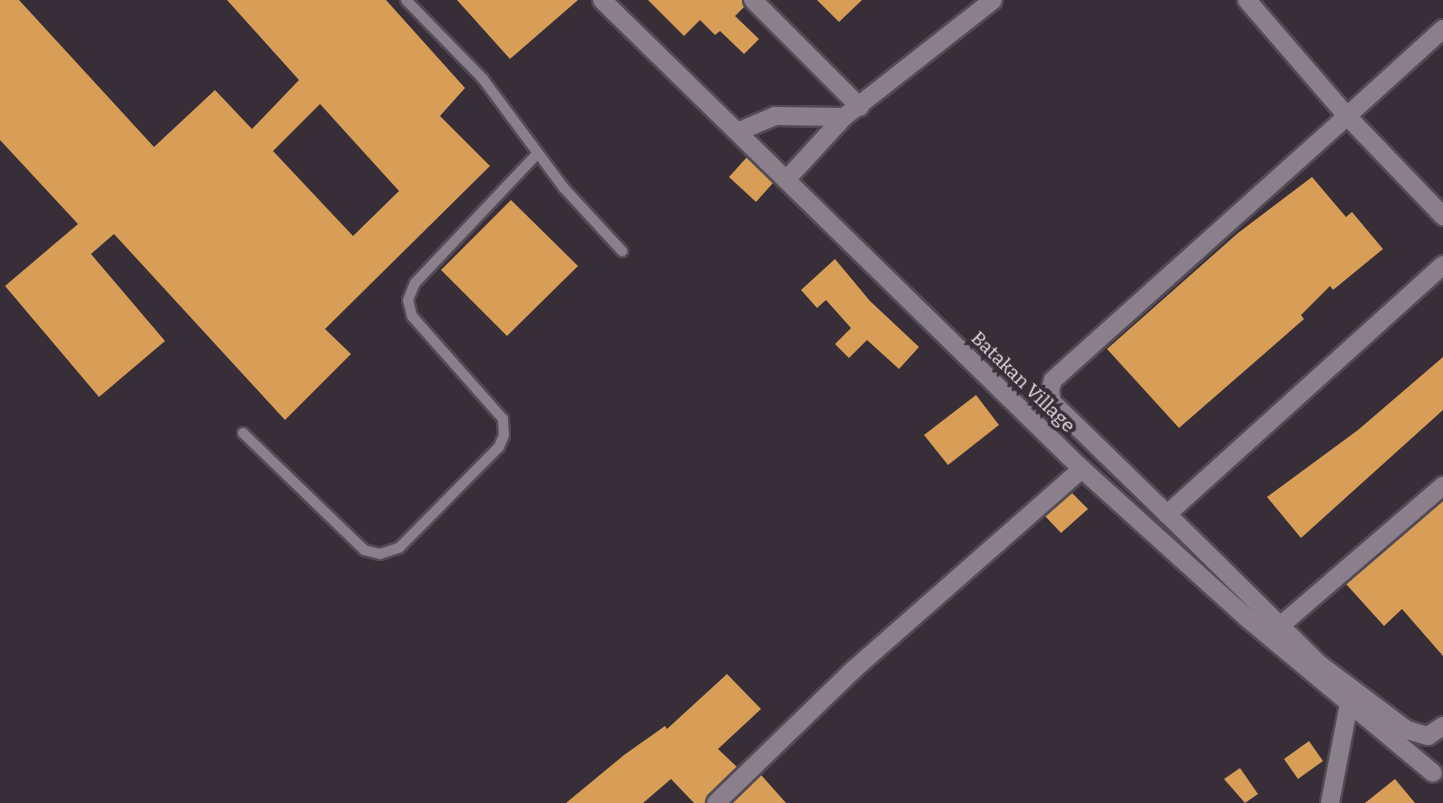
<!DOCTYPE html>
<style>
body{margin:0}
#map{position:relative;width:1443px;height:803px;overflow:hidden;background:#372e37;font-family:Bitter,serif}
div>[style]{position:absolute}
[style*='--x']{left:calc(var(--x)*1px);top:calc(var(--y)*1px);width:calc(var(--w)*1px);rotate:calc(var(--a)*1deg)}
.building>*{inset:0;background:#d89d56}
.roads{filter:drop-shadow(2px 0 #534b53) drop-shadow(-2px 0 #534b53) drop-shadow(0 2px #534b53) drop-shadow(0 -2px #534b53)}
.service>*{height:10px;margin:-5px;padding:0 5px;transform-origin:5px;border-radius:5px;background:#8a7f8a}
.minor>*{height:18px;margin:-9px;padding:0 9px;transform-origin:9px;border-radius:9px;background:#8a7f8a}
span{translate:-50% -50%;white-space:nowrap;text-align:center;line-height:1.15;-webkit-text-stroke:7px #372e37;paint-order:stroke}
.street-label{font-size:19px;color:#e6e0e6}
</style>
<div id="map">
<div class="building">
<div style="clip-path:polygon(evenodd,0 0,19px 0,154px 147px,215px 90px,252px 129px,299px 80px,227px 0,386px 0,465px 88px,440px 116px,490px 166px,325px 329px,351px 354px,285px 420px,114px 234px,91px 254px,165px 341px,99px 397px,5px 286px,78px 224px,0 140px,0 0,320px 104px,399px 191px,353px 236px,273px 151px,320px 104px)"></div>
<div style="clip-path:polygon(457px 0,578px 0,510px 59px)"></div>
<div style="clip-path:polygon(648px 0,742px 0,744px 7px,735px 16px,759px 39px,744px 54px,720px 31px,715px 35px,700px 20px,684px 36px)"></div>
<div style="clip-path:polygon(817px 0,862px 0,839px 22px)"></div>
<div style="clip-path:polygon(747px 157px,773px 183px,756px 202px,729px 177px)"></div>
<div style="clip-path:polygon(1312px 177px,1346px 217px,1352px 212px,1383px 249px,1333px 290px,1330px 286px,1301px 315px,1304px 319px,1179px 428px,1107px 349px,1238px 233px)"></div>
<div style="clip-path:polygon(511px 200px,578px 266px,507px 336px,441px 270px)"></div>
<div style="clip-path:polygon(835px 259px,870px 301px,919px 347px,899px 369px,867px 340px,849px 358px,835px 344px,851px 328px,826px 300px,817px 308px,801px 290px)"></div>
<div style="clip-path:polygon(1443px 357px,1443px 410px,1301px 538px,1267px 497px,1358px 430px)"></div>
<div style="clip-path:polygon(976px 395px,999px 425px,948px 465px,924px 435px)"></div>
<div style="clip-path:polygon(1072px 493px,1088px 509px,1061px 533px,1045px 516px)"></div>
<div style="clip-path:polygon(1443px 501px,1443px 656px,1402px 609px,1384px 626px,1346px 584px)"></div>
<div style="clip-path:polygon(727px 674px,761px 709px,718px 749px,737px 767px,705px 803px,694px 803px,671px 779px,643px 803px,566px 803px,624px 755px,665px 726px,667px 729px)"></div>
<div style="clip-path:polygon(1309px 741px,1323px 761px,1298px 779px,1284px 759px)"></div>
<div style="clip-path:polygon(1240px 768px,1258px 794px,1245px 803px,1224px 779px)"></div>
<div style="clip-path:polygon(761px 775px,786px 803px,732px 803px)"></div>
<div style="clip-path:polygon(1395px 779px,1415px 803px,1365px 803px)"></div>
</div>
<div class="roads">
<div class="service">
<div style="--x:406;--y:0;--w:110;--a:45.7"></div>
<div style="--x:483;--y:79;--w:136;--a:53.4"></div>
<div style="--x:564;--y:188;--w:86;--a:47.4"></div>
<div style="--x:243;--y:433;--w:168;--a:44"></div>
<div style="--x:364;--y:550;--w:16;--a:14"></div>
<div style="--x:380;--y:554;--w:20;--a:-18"></div>
<div style="--x:399;--y:548;--w:142;--a:-45.3"></div>
<div style="--x:499;--y:447;--w:13;--a:-67"></div>
<div style="--x:504;--y:435;--w:16;--a:-94"></div>
<div style="--x:503;--y:419;--w:137;--a:-131.5"></div>
<div style="--x:412;--y:316;--w:16;--a:-104"></div>
<div style="--x:408;--y:300;--w:18;--a:-68"></div>
<div style="--x:415;--y:283;--w:179;--a:-46.6"></div>
</div>
<div class="minor">
<div style="--x:602;--y:0;--w:671;--a:44.34"></div>
<div style="--x:1082;--y:469;--w:222;--a:42.1"></div>
<div style="--x:1247;--y:618;--w:242;--a:39.8"></div>
<div style="--x:753;--y:0;--w:151;--a:45"></div>
<div style="--x:1443;--y:29;--w:130;--a:137.8"></div>
<div style="--x:1347;--y:116;--w:139;--a:46.2"></div>
<div style="--x:737;--y:132;--w:41;--a:-22.8"></div>
<div style="--x:775;--y:116;--w:69;--a:0.8"></div>
<div style="--x:786;--y:180;--w:86;--a:-47.4"></div>
<div style="--x:844;--y:117;--w:189;--a:-38.1"></div>
<div style="--x:1443;--y:265;--w:372;--a:137.9"></div>
<div style="--x:1167;--y:514;--w:214;--a:44.6"></div>
<div style="--x:1319;--y:664;--w:110;--a:36.9"></div>
<div style="--x:1407;--y:730;--w:22;--a:16"></div>
<div style="--x:1428;--y:736;--w:18;--a:-34"></div>
<div style="--x:1167;--y:514;--w:161;--a:-135.8"></div>
<div style="--x:1052;--y:402;--w:11;--a:-100"></div>
<div style="--x:1050;--y:391;--w:11;--a:-75"></div>
<div style="--x:1053;--y:380;--w:395;--a:-41.9"></div>
<div style="--x:1347;--y:116;--w:153;--a:-130.8"></div>
<div style="--x:1280;--y:626;--w:215;--a:-40.7"></div>
<div style="--x:716;--y:803;--w:190;--a:-44.1"></div>
<div style="--x:852;--y:671;--w:306;--a:-41.3"></div>
<div style="--x:1330;--y:803;--w:102;--a:-79.2"></div>
</div>
</div>
<div class="street-label">
<span style="left:1023px;top:382px;rotate:44deg">Batakan Village</span>
</div>
</div>
